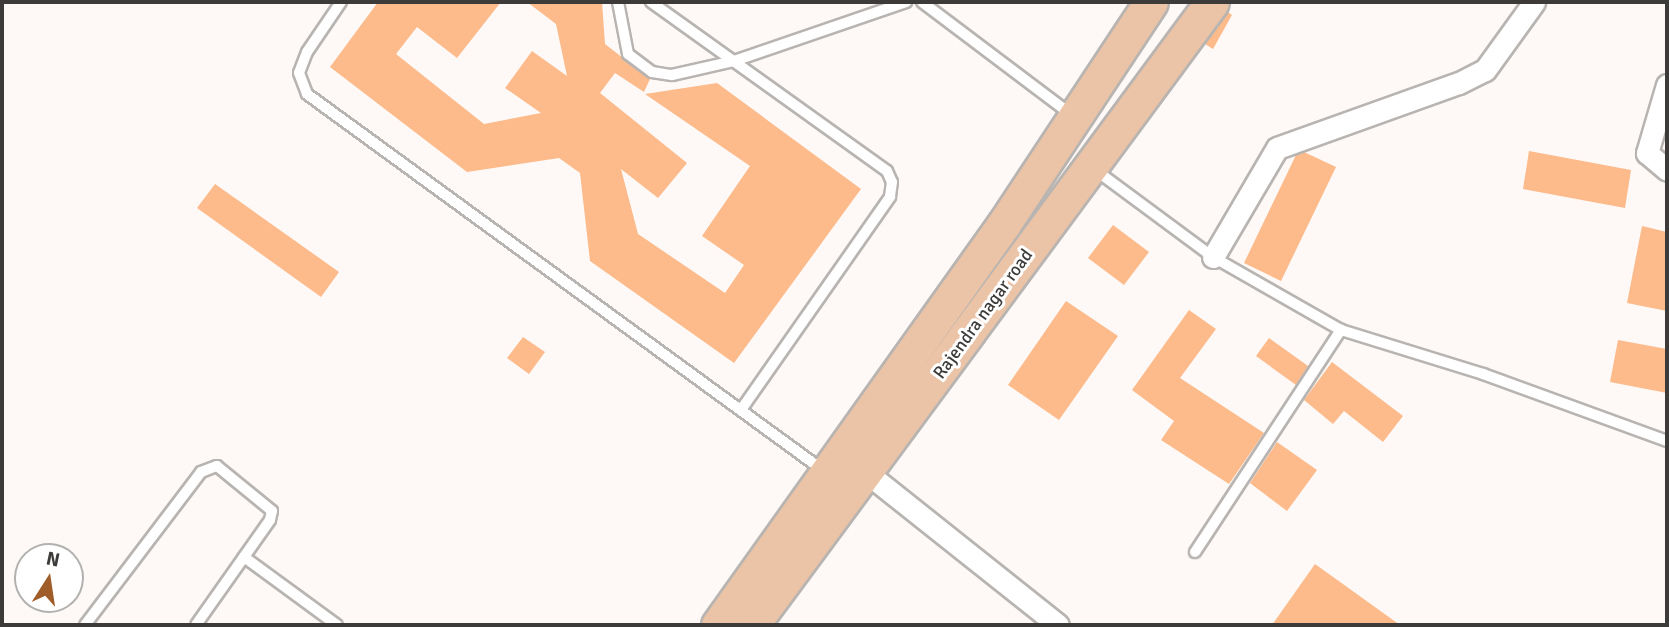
<!DOCTYPE html>
<style>
body{margin:0}
#map{position:relative;width:1669px;height:627px;overflow:hidden;background:#fef9f6;font-family:Signika,sans-serif}
div>[style]{position:absolute}
[style*='--x']{left:calc(var(--x)*1px);top:calc(var(--y)*1px);width:calc(var(--w)*1px);rotate:calc(var(--a)*1deg)}
.building>*{inset:0;background:#fdba8b}
.roads{filter:drop-shadow(2px 0 #b8b4b1) drop-shadow(-2px 0 #b8b4b1) drop-shadow(0 2px #b8b4b1) drop-shadow(0 -2px #b8b4b1)}
.lane>*{height:10px;margin:-5px;padding:0 5px;transform-origin:5px;border-radius:5px;background:#fff}
.street>*{height:21px;margin:-10.5px;padding:0 10.5px;transform-origin:10.5px;border-radius:10.5px;background:#fff}
.primary>*{height:33px;margin:-16.5px;padding:0 16.5px;transform-origin:16.5px;border-radius:16.5px;background:#ebc3a6}
span{translate:-50% -50%;white-space:nowrap;text-align:center;line-height:1.15;-webkit-text-stroke:6px #fff;paint-order:stroke}
.street-label{font-size:18px;color:#3c3b39}
.frame{position:absolute;inset:0;border:4px solid #3c3b39;pointer-events:none}
.north{position:absolute;left:14px;top:543px;width:70px;height:70px;box-sizing:border-box;background:#fff;border:2px solid #b1b1b0;border-radius:50%;rotate:12deg;font-size:19px;font-weight:700;line-height:28px;text-align:center;color:#3c3b39}
.north::after{content:'';display:block;margin:auto;width:24px;height:32px;background:#9f5e29;clip-path:polygon(50% 0,100% 100%,50% 72%,0 100%)}
</style>
<div id="map">
<div class="building">
<div style="clip-path:polygon(378px 2px,501px 2px,457px 58px,417px 27px,396px 54px,484px 124px,541px 113px,505px 88px,532px 51px,567px 76px,556px 24px,527px 2px,602px 2px,605px 44px,650px 79px,644px 92px,615px 73px,600px 93px,687px 163px,658px 198px,621px 169px,638px 234px,725px 293px,744px 265px,702px 236px,750px 166px,645px 94px,717px 83px,861px 189px,734px 363px,590px 261px,580px 173px,559px 158px,467px 172px,330px 67px)"></div>
<div style="clip-path:polygon(1228px 12px,1232px 15px,1213px 49px,1205px 44px)"></div>
<div style="clip-path:polygon(1529px 151px,1631px 170px,1625px 208px,1523px 189px)"></div>
<div style="clip-path:polygon(1304px 152px,1336px 167px,1281px 281px,1244px 263px,1296px 155px)"></div>
<div style="clip-path:polygon(215px 184px,339px 272px,321px 297px,197px 208px)"></div>
<div style="clip-path:polygon(1113px 225px,1149px 252px,1124px 285px,1088px 258px)"></div>
<div style="clip-path:polygon(1642px 226px,1667px 232px,1667px 311px,1627px 303px)"></div>
<div style="clip-path:polygon(1066px 301px,1118px 336px,1059px 420px,1008px 385px)"></div>
<div style="clip-path:polygon(1189px 310px,1216px 329px,1180px 378px,1264px 433px,1229px 484px,1161px 440px,1174px 421px,1132px 390px)"></div>
<div style="clip-path:polygon(523px 337px,545px 352px,529px 374px,507px 358px)"></div>
<div style="clip-path:polygon(1269px 338px,1308px 366px,1296px 385px,1256px 356px)"></div>
<div style="clip-path:polygon(1618px 340px,1667px 349px,1667px 393px,1610px 382px)"></div>
<div style="clip-path:polygon(1332px 362px,1403px 416px,1383px 442px,1344px 411px,1333px 424px,1304px 400px)"></div>
<div style="clip-path:polygon(1277px 442px,1317px 470px,1287px 511px,1250px 483px)"></div>
<div style="clip-path:polygon(1315px 564px,1400px 625px,1272px 625px)"></div>
</div>
<div class="roads">
<div class="lane">
<div style="--x:341;--y:2;--w:60;--a:124.2"></div>
<div style="--x:307;--y:52;--w:22;--a:111"></div>
<div style="--x:299;--y:73;--w:22;--a:69"></div>
<div style="--x:307;--y:94;--w:640;--a:36.1"></div>
<div style="--x:618;--y:2;--w:53;--a:79.1"></div>
<div style="--x:628;--y:54;--w:30;--a:37"></div>
<div style="--x:652;--y:72;--w:20;--a:9"></div>
<div style="--x:672;--y:75;--w:64;--a:-12.7"></div>
<div style="--x:734;--y:61;--w:182;--a:-18.9"></div>
<div style="--x:651;--y:2;--w:290;--a:35.6"></div>
<div style="--x:887;--y:171;--w:12;--a:66"></div>
<div style="--x:892;--y:182;--w:15;--a:98"></div>
<div style="--x:890;--y:197;--w:260;--a:125"></div>
<div style="--x:922;--y:2;--w:188;--a:37"></div>
<div style="--x:1094;--y:169;--w:148;--a:36.5"></div>
<div style="--x:1213;--y:257;--w:147;--a:29.7"></div>
<div style="--x:1341;--y:330;--w:149;--a:17.2"></div>
<div style="--x:1483;--y:374;--w:196;--a:20"></div>
<div style="--x:1195;--y:552;--w:266;--a:-56.7"></div>
<div style="--x:244;--y:557;--w:115;--a:36.2"></div>
<div style="--x:85;--y:625;--w:192;--a:-52.8"></div>
<div style="--x:201;--y:472;--w:17;--a:-21"></div>
<div style="--x:217;--y:466;--w:71;--a:39.3"></div>
<div style="--x:272;--y:511;--w:9;--a:103"></div>
<div style="--x:270;--y:520;--w:128;--a:125.2"></div>
</div>
<div class="street">
<div style="--x:1667;--y:85;--w:71;--a:106.4"></div>
<div style="--x:1647;--y:153;--w:26;--a:40"></div>
<div style="--x:1213;--y:257;--w:126;--a:-59.6"></div>
<div style="--x:1277;--y:148;--w:193;--a:-19.7"></div>
<div style="--x:1459;--y:83;--w:29;--a:-27"></div>
<div style="--x:1485;--y:70;--w:84;--a:-54.2"></div>
<div style="--x:867;--y:473;--w:244;--a:38.5"></div>
</div>
<div class="primary">
<div style="--x:718;--y:625;--w:493;--a:-54.5"></div>
<div style="--x:1004;--y:224;--w:266;--a:-56.5"></div>
<div style="--x:752;--y:625;--w:774;--a:-53.56"></div>
</div>
</div>
<div class="street-label">
<span style="left:983px;top:314px;rotate:-54deg">Rajendra nagar road</span>
</div>
<div class="frame"></div>
<div class="north">N</div>
</div>
